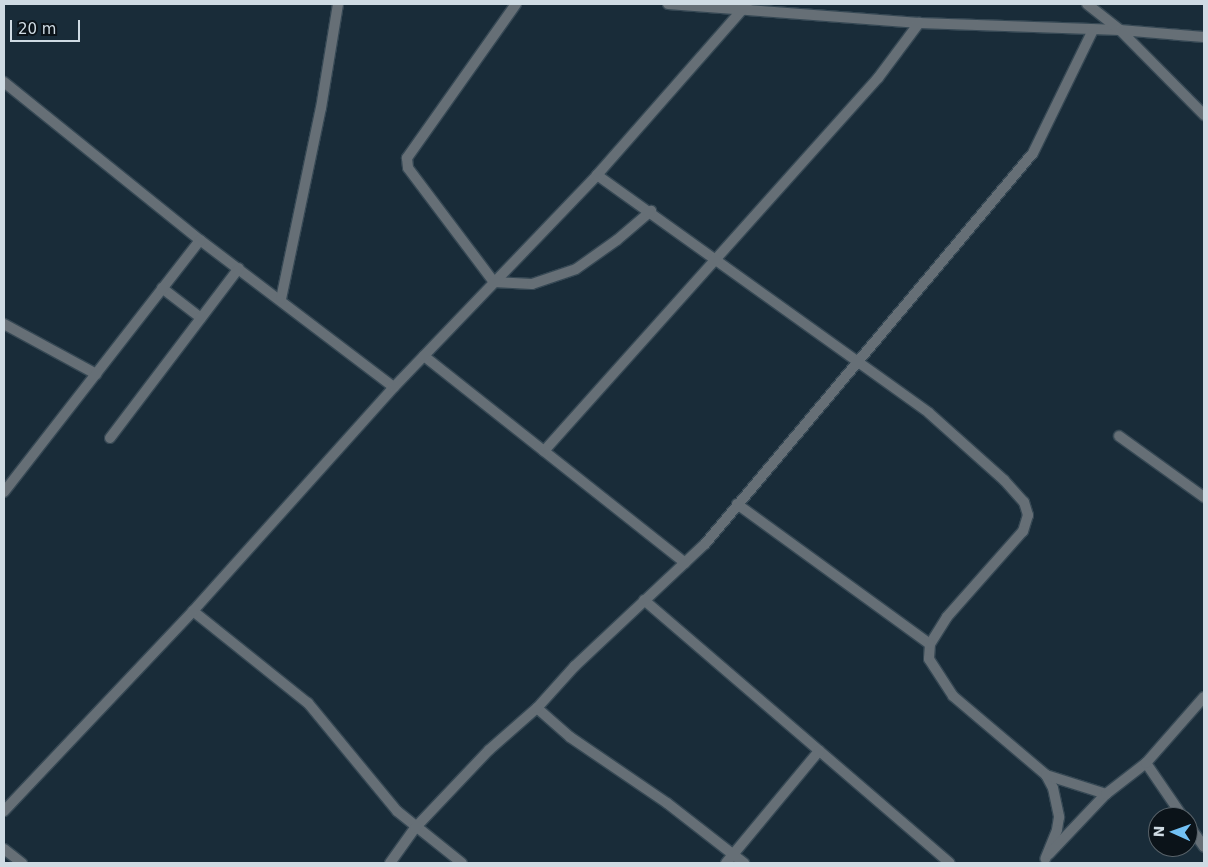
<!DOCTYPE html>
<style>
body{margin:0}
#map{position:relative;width:1208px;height:867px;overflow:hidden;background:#192c39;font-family:"DejaVu Sans",sans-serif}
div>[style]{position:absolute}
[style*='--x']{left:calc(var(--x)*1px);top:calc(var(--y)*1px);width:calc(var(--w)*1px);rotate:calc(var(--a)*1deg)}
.roads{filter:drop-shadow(1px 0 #364854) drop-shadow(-1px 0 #364854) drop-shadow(0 1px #364854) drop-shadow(0 -1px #364854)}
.street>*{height:10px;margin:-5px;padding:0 5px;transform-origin:5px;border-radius:5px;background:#666f76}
span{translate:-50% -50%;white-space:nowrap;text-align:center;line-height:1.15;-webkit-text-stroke:5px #0b1319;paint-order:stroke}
.frame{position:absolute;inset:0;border:5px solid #cfdbe3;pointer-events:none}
.north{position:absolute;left:1148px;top:807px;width:50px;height:50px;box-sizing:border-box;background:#0b1319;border:1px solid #59636a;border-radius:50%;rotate:272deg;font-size:14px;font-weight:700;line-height:20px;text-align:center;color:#cfdbe3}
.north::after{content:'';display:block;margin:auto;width:18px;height:22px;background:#72c1f5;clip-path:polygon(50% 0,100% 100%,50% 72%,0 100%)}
.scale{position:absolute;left:10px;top:20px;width:70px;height:22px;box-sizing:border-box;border:2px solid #cfdbe3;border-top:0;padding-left:6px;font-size:15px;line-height:18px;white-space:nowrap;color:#cfdbe3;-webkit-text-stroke:4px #0b1319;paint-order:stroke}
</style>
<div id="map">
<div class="roads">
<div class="street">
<div style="--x:516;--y:4;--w:189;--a:125.3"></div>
<div style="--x:407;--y:158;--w:10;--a:84"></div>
<div style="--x:408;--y:168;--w:143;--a:53"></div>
<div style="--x:494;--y:282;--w:38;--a:3"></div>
<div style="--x:532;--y:284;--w:46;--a:-18.8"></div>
<div style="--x:576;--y:269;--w:50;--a:-35.3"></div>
<div style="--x:617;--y:240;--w:45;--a:-40.5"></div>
<div style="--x:668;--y:4;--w:252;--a:4.3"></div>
<div style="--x:919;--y:23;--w:201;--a:2"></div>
<div style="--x:1120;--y:30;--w:84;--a:4.8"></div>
<div style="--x:1087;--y:4;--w:42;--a:38.2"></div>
<div style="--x:1120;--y:30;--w:120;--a:45.3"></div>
<div style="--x:4;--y:82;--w:252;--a:38.9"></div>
<div style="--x:200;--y:240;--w:243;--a:37.2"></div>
<div style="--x:597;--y:175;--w:408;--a:35.6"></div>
<div style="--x:929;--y:413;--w:101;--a:41.8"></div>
<div style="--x:1004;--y:480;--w:30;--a:48"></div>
<div style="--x:1024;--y:502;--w:14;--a:73"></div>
<div style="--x:1028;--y:515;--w:17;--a:107"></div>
<div style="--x:1023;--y:531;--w:115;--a:131.5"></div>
<div style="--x:947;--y:617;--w:32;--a:122"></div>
<div style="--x:930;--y:644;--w:15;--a:94"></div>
<div style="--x:929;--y:659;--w:44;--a:57"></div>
<div style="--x:953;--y:696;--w:122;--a:40.3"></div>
<div style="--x:1046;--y:775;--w:15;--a:62"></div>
<div style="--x:1053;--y:788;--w:30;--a:78"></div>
<div style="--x:1059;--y:817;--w:13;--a:99"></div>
<div style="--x:1057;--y:830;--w:31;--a:112"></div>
<div style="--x:162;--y:288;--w:49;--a:37.6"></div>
<div style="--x:281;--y:299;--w:195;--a:-78.2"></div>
<div style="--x:321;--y:108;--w:105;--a:-80.7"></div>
<div style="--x:4;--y:324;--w:105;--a:28.5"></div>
<div style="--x:424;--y:356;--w:333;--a:38.4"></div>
<div style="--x:1119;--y:436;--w:105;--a:35.7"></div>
<div style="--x:110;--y:438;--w:213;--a:-52.8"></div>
<div style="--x:544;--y:451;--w:501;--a:-48.16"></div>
<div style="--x:878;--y:78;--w:69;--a:-53.3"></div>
<div style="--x:4;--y:492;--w:319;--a:-52.1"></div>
<div style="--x:737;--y:504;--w:238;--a:36"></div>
<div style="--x:644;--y:600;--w:403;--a:40.7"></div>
<div style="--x:193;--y:611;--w:147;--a:38.7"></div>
<div style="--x:308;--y:703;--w:140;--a:50.5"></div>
<div style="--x:397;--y:811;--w:83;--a:38.7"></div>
<div style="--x:537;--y:708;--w:44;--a:41.3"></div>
<div style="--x:570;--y:737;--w:117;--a:34.2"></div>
<div style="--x:667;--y:803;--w:98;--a:37.9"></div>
<div style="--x:1146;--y:763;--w:65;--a:55.6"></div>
<div style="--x:1046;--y:775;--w:63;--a:17.6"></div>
<div style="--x:4;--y:811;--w:275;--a:-46.6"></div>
<div style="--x:193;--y:611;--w:301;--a:-48.1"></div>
<div style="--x:394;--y:387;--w:294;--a:-46.2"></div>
<div style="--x:597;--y:175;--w:227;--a:-48.7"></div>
<div style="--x:1188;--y:824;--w:28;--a:55"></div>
<div style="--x:4;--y:849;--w:23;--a:38"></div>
<div style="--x:1049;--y:854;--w:83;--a:-46.5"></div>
<div style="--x:1106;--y:794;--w:51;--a:-37.8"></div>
<div style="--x:1146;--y:763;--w:88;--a:-48.7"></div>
<div style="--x:390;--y:863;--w:43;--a:-54.5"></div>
<div style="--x:415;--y:828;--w:108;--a:-46.5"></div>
<div style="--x:489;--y:750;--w:64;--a:-41.2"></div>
<div style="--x:537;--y:708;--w:57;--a:-47.9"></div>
<div style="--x:575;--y:666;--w:178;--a:-43.2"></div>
<div style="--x:705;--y:544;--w:510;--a:-50.01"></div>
<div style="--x:1033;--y:153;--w:137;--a:-64"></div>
<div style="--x:726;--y:863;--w:146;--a:-50.3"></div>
</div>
</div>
<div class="frame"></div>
<div class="north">N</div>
<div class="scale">20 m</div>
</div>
